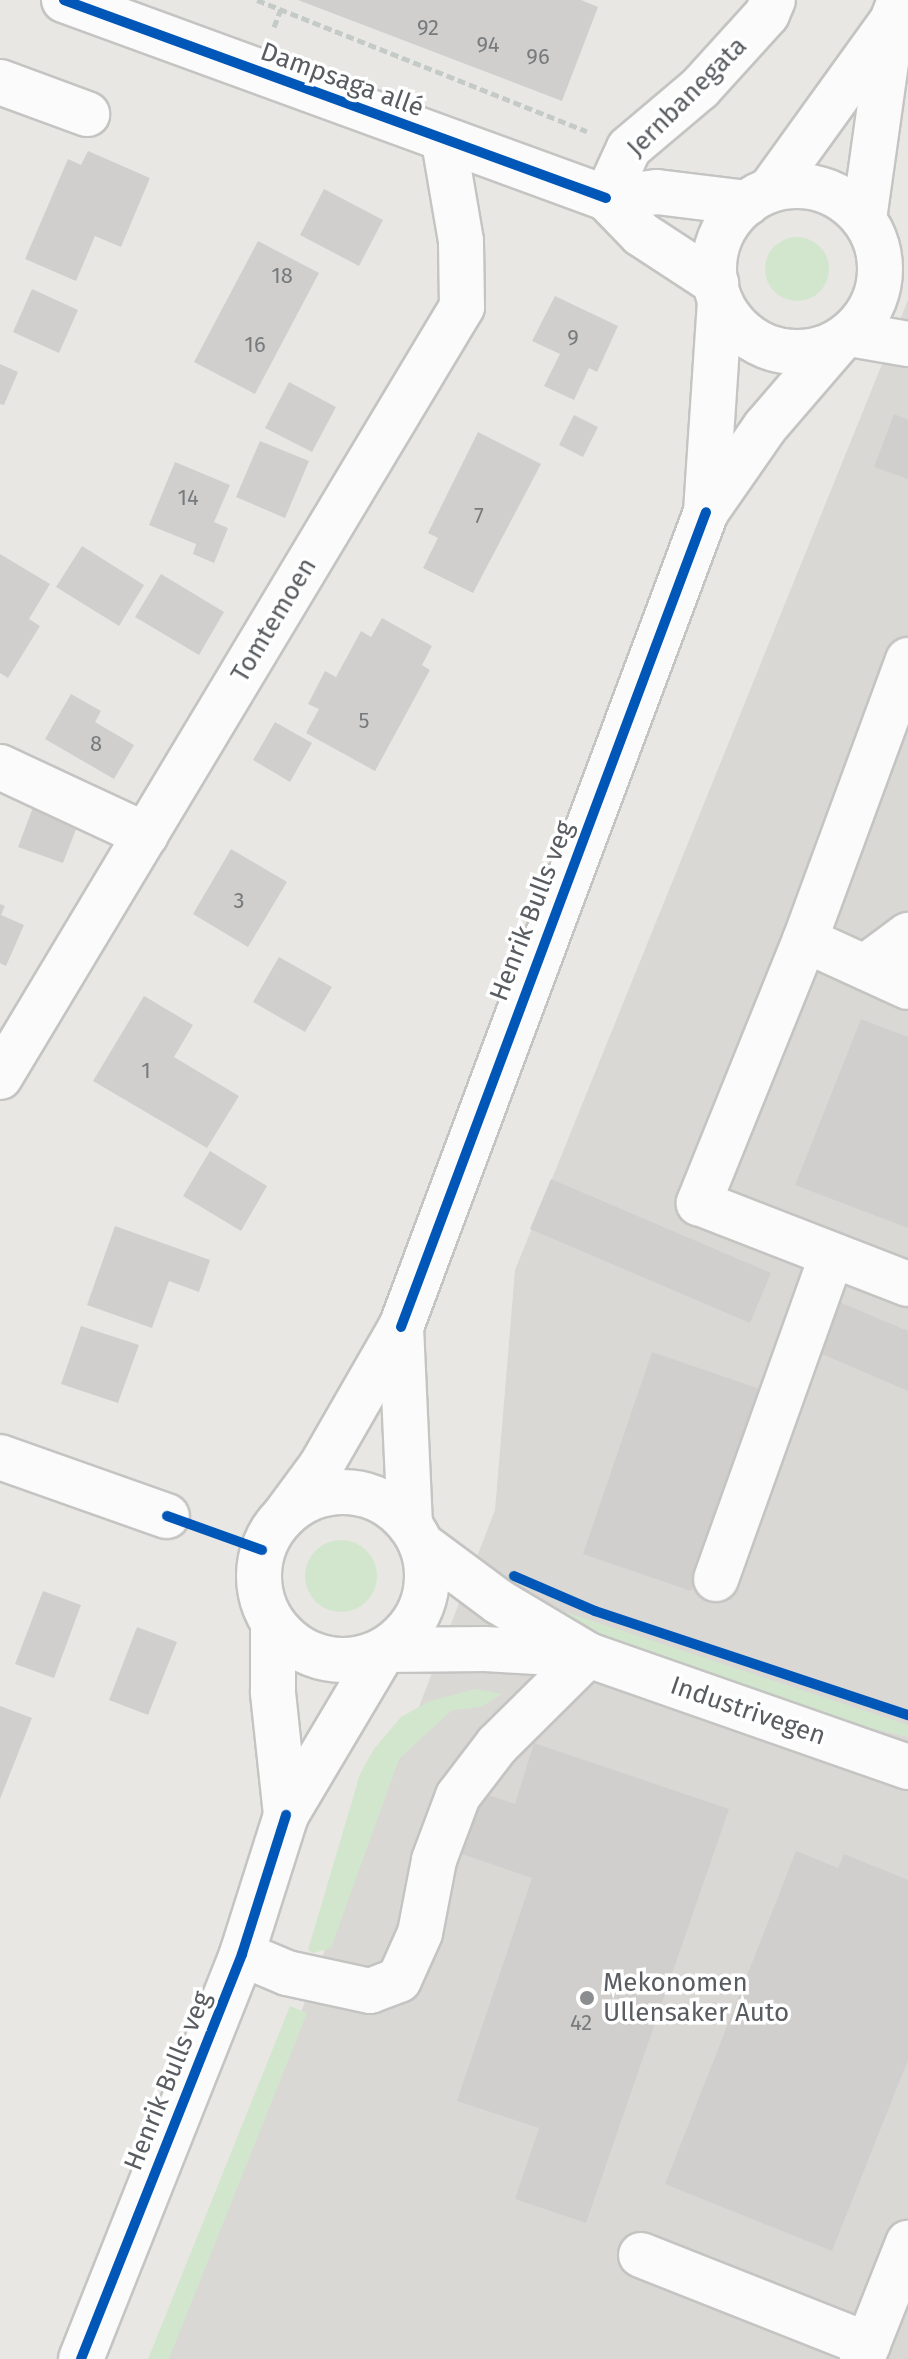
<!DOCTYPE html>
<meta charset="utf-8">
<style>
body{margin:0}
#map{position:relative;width:908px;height:2359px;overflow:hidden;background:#e9e7e3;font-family:"Fira Sans",sans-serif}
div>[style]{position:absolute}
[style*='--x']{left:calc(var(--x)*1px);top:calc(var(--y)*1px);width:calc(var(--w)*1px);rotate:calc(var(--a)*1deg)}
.industrial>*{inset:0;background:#dad8d4}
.green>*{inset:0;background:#d2e6cd}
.round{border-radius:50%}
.building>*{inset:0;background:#d1cfcd}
.path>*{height:5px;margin-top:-2.5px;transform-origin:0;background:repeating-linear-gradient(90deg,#c4cac6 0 8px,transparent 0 12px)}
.roads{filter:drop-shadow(2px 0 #c4c4c3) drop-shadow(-2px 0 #c4c4c3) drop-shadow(0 2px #c4c4c3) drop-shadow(0 -2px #c4c4c3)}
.minor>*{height:44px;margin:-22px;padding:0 22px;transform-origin:22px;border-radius:22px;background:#fcfbfb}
.minor>.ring{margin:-22px;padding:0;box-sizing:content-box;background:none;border:44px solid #fcfbfb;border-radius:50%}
.cycleway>*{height:10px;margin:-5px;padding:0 5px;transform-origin:5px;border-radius:5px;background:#0057b8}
.dots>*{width:22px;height:22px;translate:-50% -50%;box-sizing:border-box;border:4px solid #fff;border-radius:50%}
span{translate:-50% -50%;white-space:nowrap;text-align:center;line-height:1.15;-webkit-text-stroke:7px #fff;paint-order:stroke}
.number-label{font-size:22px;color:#787b7d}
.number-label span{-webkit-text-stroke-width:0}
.street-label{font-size:26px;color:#595d61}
.poi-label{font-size:26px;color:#595d61}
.left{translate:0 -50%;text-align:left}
</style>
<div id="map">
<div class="industrial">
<div style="clip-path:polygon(908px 300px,908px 2359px,167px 2359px,495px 1510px,515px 1270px)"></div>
</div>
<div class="green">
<div class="round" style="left:765px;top:237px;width:64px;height:64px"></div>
<div class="round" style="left:305px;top:1540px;width:72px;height:72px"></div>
<div style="clip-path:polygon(562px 1611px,908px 1725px,908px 1737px,853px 1724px,579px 1629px)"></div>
<div style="clip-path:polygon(475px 1689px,502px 1694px,481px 1707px,452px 1710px,399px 1759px,331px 1948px,313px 1953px,308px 1950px,360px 1774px,374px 1749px,401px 1717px,430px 1701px)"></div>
<div style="clip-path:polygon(290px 2006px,307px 2013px,176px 2341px,169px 2359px,148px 2359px)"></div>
</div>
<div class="building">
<div style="clip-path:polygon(298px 0,581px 0,598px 7px,562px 101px)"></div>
<div style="clip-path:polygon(88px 151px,150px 178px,121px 247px,95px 236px,76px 281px,25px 259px,68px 159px,81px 165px)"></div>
<div style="clip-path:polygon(324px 189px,383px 220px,359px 266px,300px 235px)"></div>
<div style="clip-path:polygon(258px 241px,319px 273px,255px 394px,194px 362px)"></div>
<div style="clip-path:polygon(32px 289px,78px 310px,59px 353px,13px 332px)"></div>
<div style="clip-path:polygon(555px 296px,618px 326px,597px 372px,589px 368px,574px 400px,544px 386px,560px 354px,532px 341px)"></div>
<div style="clip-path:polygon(0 364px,18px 372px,4px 405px,0 404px)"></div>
<div style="clip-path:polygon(289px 382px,336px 407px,312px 452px,265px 428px)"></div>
<div style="clip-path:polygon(894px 414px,908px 420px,908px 479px,874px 467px)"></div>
<div style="clip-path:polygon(574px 415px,598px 427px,583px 457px,559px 445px)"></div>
<div style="clip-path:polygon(478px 432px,541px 464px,473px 593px,423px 568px,438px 538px,428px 533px)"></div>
<div style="clip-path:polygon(260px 441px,309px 461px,285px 518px,236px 497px)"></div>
<div style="clip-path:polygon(175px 462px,230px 485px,214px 522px,228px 528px,214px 563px,193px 554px,196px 544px,149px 525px)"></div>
<div style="clip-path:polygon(82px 546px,144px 585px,119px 626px,56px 587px)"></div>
<div style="clip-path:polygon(0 554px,50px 584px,29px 619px,40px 626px,8px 678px,0 673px)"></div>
<div style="clip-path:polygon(161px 574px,224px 612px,199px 655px,135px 617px)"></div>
<div style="clip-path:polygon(382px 618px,432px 646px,422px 665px,430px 670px,375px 771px,306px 733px,319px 709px,308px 704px,325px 671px,336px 677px,361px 631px,371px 637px)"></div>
<div style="clip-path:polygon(71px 694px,101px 711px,95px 722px,134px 745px,114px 779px,45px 739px)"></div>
<div style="clip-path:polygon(275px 722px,312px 743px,290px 782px,253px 760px)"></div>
<div style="clip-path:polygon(35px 802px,80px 819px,63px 863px,18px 847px)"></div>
<div style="clip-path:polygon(231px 849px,287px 882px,248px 947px,193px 914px)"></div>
<div style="clip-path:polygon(0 904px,5px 906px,1px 915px,24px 925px,6px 966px,0 963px)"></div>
<div style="clip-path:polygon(279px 957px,332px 987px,305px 1032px,253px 1002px)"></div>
<div style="clip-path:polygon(144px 996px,193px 1025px,174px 1057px,239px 1096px,207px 1148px,93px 1081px)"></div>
<div style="clip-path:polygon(861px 1019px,908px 1037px,908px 1228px,795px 1185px)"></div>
<div style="clip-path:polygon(210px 1151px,267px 1186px,241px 1231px,183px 1196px)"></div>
<div style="clip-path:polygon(551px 1179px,771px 1273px,750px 1323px,530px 1229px)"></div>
<div style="clip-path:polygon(115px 1226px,210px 1260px,199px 1292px,169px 1281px,152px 1328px,87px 1305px)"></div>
<div style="clip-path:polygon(837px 1301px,908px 1331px,908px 1391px,815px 1351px)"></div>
<div style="clip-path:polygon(81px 1326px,139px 1345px,118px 1403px,61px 1384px)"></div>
<div style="clip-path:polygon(652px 1352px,760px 1389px,691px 1591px,583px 1554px)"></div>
<div style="clip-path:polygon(43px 1591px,81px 1605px,54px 1678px,15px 1664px)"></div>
<div style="clip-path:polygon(137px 1627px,177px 1642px,148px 1715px,109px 1700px)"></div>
<div style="clip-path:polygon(0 1706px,32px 1718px,0 1799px)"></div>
<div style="clip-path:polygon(534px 1743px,729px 1809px,586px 2223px,515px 2199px,539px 2128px,457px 2101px,532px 1878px,462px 1854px,482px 1793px,515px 1804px)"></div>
<div style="clip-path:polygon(796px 1851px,838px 1868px,844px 1854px,908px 1880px,908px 2060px,832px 2251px,665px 2184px)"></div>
</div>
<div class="path">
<div style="--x:257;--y:0;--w:355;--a:21.7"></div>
<div style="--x:274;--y:27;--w:19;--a:-69"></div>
</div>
<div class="roads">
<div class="minor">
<div style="--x:64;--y:0;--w:577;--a:20.07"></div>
<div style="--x:606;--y:198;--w:51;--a:-6.7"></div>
<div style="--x:657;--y:192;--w:91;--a:7"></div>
<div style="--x:0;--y:82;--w:93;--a:20.2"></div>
<div class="ring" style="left:714px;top:186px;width:122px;height:122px"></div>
<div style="--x:770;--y:190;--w:208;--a:-54.2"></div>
<div style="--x:892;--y:21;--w:22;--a:-69"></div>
<div style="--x:606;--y:198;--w:55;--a:-65.3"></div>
<div style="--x:629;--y:148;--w:93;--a:-40.2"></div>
<div style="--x:700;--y:88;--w:100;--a:-47.8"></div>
<div style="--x:767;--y:14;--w:15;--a:-67"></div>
<div style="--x:606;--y:198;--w:50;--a:45.8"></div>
<div style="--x:641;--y:234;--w:90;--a:33.2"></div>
<div style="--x:864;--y:219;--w:194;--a:-82"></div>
<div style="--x:850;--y:334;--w:59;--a:9.8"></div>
<div style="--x:706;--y:512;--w:211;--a:-86.2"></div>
<div style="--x:908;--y:660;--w:298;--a:110.2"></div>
<div style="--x:805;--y:940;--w:284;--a:112"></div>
<div style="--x:699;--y:1203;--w:224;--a:21.2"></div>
<div style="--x:0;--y:767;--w:161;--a:25"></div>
<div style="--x:805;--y:940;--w:113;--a:24.5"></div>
<div style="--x:865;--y:967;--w:54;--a:-36.7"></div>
<div style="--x:0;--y:1077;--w:898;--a:-59.04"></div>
<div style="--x:462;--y:307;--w:66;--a:-90.9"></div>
<div style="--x:461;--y:241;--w:100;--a:-99.7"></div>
<div style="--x:401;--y:1327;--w:198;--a:87.4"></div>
<div style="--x:0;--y:1457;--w:177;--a:19.5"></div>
<div class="ring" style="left:259px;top:1492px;width:124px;height:124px"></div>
<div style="--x:284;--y:1516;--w:62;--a:-53.5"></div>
<div style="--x:321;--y:1466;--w:160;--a:-60.1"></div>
<div style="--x:401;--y:1327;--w:870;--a:-69.48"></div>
<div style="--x:706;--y:512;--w:103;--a:-55.2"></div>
<div style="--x:765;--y:427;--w:112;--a:-49.3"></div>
<div style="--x:716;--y:1579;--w:344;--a:-70.3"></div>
<div style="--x:273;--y:1623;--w:70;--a:90"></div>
<div style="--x:273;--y:1693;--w:123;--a:83.9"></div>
<div style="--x:242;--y:1954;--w:49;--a:22.9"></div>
<div style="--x:287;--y:1973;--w:85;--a:12.2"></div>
<div style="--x:370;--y:1991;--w:31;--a:-21"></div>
<div style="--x:399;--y:1980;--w:51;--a:-65.9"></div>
<div style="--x:420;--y:1933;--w:74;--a:-79.1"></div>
<div style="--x:434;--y:1860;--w:68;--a:-69.4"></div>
<div style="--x:458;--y:1796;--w:64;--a:-52.6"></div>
<div style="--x:497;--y:1745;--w:128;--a:-44.7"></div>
<div style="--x:588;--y:1655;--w:339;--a:19.3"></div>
<div style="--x:641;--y:2255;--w:244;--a:21.6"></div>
<div style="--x:81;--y:2359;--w:436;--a:-68.3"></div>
<div style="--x:242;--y:1954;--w:146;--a:-72.4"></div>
<div style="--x:286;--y:1815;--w:192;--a:-59.3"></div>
<div style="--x:384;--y:1650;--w:101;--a:-0.6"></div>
<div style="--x:485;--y:1649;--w:103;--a:3.3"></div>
<div style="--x:588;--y:1655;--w:104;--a:-149.2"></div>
<div style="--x:499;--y:1602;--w:97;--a:-143.4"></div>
<div style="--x:862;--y:2359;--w:125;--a:-68.4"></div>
</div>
</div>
<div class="cycleway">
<div style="--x:64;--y:0;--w:577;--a:20.07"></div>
<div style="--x:401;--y:1327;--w:870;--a:-69.48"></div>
<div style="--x:167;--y:1516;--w:101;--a:19.7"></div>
<div style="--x:514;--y:1576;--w:88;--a:23.4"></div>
<div style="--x:595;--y:1611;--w:330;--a:18.4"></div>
<div style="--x:81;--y:2359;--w:436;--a:-68.3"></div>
<div style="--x:242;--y:1954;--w:146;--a:-72.4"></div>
</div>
<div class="dots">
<div style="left:587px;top:1998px;background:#8b8d8e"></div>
</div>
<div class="number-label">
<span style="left:428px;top:28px">92</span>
<span style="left:488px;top:45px">94</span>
<span style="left:538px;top:57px">96</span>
<span style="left:282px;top:276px">18</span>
<span style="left:573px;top:338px">9</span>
<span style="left:255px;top:345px">16</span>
<span style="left:188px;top:498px">14</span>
<span style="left:479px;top:516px">7</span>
<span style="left:364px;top:721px">5</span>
<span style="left:96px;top:744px">8</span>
<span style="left:239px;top:901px">3</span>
<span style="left:146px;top:1071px">1</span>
<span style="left:581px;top:2023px">42</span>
</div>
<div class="street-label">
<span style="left:342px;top:80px;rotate:20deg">Dampsaga allé</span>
<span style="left:687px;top:97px;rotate:-45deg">Jernbanegata</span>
<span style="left:274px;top:620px;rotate:-59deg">Tomtemoen</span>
<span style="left:532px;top:911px;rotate:-69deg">Henrik Bulls veg</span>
<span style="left:748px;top:1711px;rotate:19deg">Industrivegen</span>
<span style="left:168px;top:2081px;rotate:-68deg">Henrik Bulls veg</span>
</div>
<div class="poi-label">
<span class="left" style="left:603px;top:1998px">Mekonomen<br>Ullensaker Auto</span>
</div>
</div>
